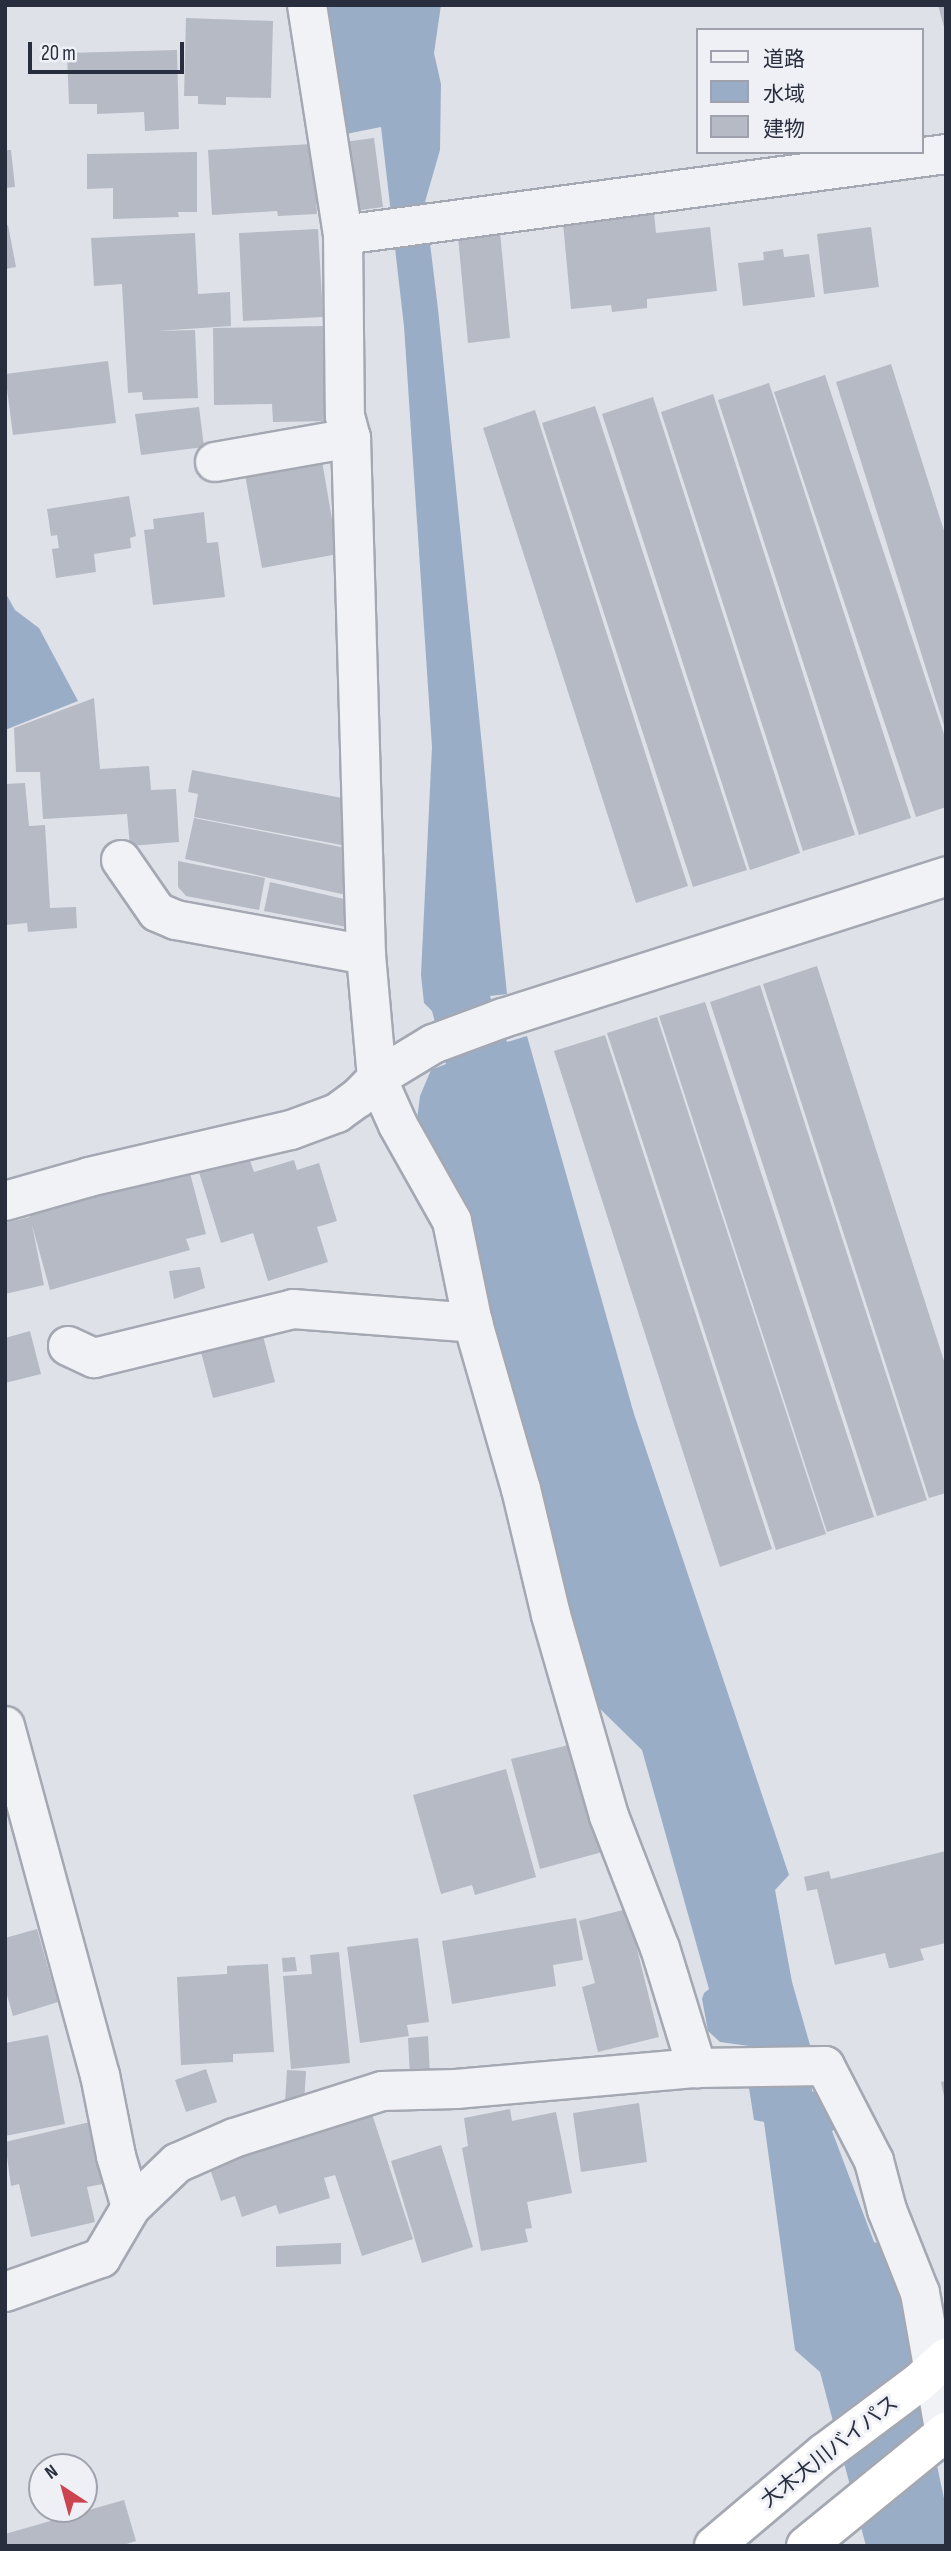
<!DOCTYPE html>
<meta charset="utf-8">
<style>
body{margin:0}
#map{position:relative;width:951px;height:2551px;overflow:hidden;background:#dee1e8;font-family:"Sofia Sans Condensed","Noto Sans JP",sans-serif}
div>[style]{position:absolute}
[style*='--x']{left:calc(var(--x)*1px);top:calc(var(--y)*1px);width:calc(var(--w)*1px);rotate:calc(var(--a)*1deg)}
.water>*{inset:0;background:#9aadc7}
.building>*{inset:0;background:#b6bac4}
.roads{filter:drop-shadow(2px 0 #a4a8b2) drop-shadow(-2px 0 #a4a8b2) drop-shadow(0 2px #a4a8b2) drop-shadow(0 -2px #a4a8b2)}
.minor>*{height:38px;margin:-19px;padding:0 19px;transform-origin:19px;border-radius:19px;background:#f1f2f6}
.highway>*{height:38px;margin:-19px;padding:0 19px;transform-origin:19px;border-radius:19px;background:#fff}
span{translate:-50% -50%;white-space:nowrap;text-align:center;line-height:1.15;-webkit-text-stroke:6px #eef0f5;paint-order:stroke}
.street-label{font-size:21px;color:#282e3e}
.frame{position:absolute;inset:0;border:7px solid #282e3e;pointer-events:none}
.legend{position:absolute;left:696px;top:28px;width:228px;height:126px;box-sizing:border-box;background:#eef0f5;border:2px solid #9fa2ac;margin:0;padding:9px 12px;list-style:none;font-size:21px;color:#282e3e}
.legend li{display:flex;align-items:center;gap:14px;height:35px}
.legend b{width:35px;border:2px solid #9fa2ac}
.north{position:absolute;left:28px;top:2453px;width:70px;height:70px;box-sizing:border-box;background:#eef0f5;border:2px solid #9fa2ac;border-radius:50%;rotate:324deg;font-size:19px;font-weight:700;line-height:28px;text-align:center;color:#282e3e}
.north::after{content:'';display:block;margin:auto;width:24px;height:32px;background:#cc444f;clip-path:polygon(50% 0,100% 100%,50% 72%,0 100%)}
.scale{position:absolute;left:28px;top:42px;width:156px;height:32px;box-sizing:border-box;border:4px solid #282e3e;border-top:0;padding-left:9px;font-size:21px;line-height:24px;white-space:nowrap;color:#282e3e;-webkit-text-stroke:5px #eef0f5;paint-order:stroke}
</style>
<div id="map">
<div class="water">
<div style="clip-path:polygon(322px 5px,441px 5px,434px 53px,441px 84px,440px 150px,425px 202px,438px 309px,507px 994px,490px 996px,507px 1042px,527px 1036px,634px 1414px,789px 1875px,775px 1890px,792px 1982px,810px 2045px,812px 2091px,827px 2098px,842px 2125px,832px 2131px,874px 2242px,887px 2246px,902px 2300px,946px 2508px,946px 2546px,866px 2546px,820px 2372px,795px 2350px,764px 2122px,754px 2120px,749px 2088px,749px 2046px,720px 2042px,708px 2031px,702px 1999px,704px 1993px,709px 1989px,642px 1750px,588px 1697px,415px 1136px,420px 1096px,431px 1070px,446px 1064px,432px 1011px,424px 1003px,421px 975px,432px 747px,404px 326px,381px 127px,341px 135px)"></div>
<div style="clip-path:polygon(5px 592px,15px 610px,39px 628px,78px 701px,5px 730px)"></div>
</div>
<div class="building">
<div style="clip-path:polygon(938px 5px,946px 5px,946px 31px,945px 31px)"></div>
<div style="clip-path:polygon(186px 18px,273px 21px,271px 98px,226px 97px,226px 105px,198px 104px,198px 96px,184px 96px)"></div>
<div style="clip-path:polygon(177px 50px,179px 129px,145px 131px,144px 112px,97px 114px,97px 104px,69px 104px,67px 53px)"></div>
<div style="clip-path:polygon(374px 138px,383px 207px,354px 211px,344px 142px)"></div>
<div style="clip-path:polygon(313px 144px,317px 214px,278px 216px,277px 211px,212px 215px,208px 150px)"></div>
<div style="clip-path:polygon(5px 150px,11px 150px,15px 187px,5px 188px)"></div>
<div style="clip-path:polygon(197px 152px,197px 212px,178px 212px,179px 217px,113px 219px,113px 188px,87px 189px,87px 154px)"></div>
<div style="clip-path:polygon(654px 213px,656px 233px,710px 227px,717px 291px,647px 299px,647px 308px,612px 312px,611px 305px,571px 309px,563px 223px)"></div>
<div style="clip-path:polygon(8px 225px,16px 267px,5px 269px,5px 226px)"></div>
<div style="clip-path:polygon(871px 227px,879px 287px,824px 294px,817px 234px)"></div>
<div style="clip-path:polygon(318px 229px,323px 317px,243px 321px,239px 233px)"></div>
<div style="clip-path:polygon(500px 232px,510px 338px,468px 343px,458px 237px)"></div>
<div style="clip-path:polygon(195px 233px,198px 294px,230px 292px,231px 326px,157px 331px,195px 330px,198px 398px,143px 400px,142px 392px,128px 393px,122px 284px,94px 286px,91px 238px)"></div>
<div style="clip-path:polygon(783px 249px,784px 257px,809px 254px,815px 297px,743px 306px,738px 263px,764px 260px,763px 252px)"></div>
<div style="clip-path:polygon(325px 326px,325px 365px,332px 421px,273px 422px,272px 404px,214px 405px,213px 328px)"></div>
<div style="clip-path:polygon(108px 361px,116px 423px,13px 435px,5px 374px)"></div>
<div style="clip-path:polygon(891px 364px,946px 537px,945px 729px,836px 382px)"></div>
<div style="clip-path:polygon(825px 375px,946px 740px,946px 807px,916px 817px,774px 392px)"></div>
<div style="clip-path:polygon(769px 383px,911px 818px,859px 835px,718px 400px)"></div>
<div style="clip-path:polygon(713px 394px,855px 835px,803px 851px,661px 412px)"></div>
<div style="clip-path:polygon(653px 397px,800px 853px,750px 870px,602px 414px)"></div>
<div style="clip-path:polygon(595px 406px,747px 870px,693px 887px,542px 423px)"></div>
<div style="clip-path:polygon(199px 407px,204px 447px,141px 455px,135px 414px)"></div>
<div style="clip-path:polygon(535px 410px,688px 886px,636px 903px,483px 428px)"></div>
<div style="clip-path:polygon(322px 461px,338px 554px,262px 568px,245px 475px)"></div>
<div style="clip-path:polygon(129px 496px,136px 536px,130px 538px,131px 548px,94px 554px,96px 572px,56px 578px,52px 549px,59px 548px,57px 535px,51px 536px,47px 509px)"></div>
<div style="clip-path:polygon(204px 512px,207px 543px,218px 542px,225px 597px,153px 605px,144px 530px,154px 529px,153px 519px)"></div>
<div style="clip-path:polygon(94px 698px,100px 769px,149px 766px,151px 790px,176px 789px,179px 842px,130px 846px,127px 814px,43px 819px,40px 772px,16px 772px,14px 728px)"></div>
<div style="clip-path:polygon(192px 770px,353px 800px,357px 848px,194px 817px,198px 794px,188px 792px)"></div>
<div style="clip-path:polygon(25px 783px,29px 826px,45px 825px,50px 908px,76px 907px,77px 928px,28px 932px,27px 923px,5px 925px,5px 784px)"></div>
<div style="clip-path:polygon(194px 818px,356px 850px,355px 897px,185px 859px)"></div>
<div style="clip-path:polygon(178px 861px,265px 878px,259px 910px,186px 896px,178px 887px)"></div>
<div style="clip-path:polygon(270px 882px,357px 902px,357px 929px,264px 911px)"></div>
<div style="clip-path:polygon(817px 966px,946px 1367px,946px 1493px,929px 1498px,763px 984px)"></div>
<div style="clip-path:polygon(760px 985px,927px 1500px,877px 1516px,710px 1002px)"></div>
<div style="clip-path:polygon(705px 1002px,874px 1517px,827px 1532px,659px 1016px)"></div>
<div style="clip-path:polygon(657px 1017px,826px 1534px,776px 1550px,607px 1033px)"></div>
<div style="clip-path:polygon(605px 1035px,772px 1549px,720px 1567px,554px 1051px)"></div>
<div style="clip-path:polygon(248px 1155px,254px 1172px,294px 1160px,297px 1170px,319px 1163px,337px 1221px,317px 1227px,328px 1262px,268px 1281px,253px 1233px,221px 1243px,198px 1169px)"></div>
<div style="clip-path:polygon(190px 1173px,206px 1234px,186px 1239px,190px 1250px,50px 1290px,32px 1225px,44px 1285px,5px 1294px,5px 1223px,30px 1217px,29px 1214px)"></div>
<div style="clip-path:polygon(200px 1267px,205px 1288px,174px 1299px,169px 1271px)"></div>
<div style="clip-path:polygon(30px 1331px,41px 1374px,5px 1383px,5px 1338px)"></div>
<div style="clip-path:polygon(263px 1336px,275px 1382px,213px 1398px,201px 1352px)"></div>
<div style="clip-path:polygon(577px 1743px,606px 1851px,540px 1869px,511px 1759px)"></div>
<div style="clip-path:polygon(506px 1769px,536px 1877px,475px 1895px,472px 1885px,441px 1894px,413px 1795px)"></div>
<div style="clip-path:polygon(946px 1851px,946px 1943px,920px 1949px,924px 1960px,892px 1968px,889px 1968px,885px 1953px,835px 1965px,817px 1889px,807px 1891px,804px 1877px,829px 1871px,831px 1879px)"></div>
<div style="clip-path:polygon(627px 1909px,659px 2037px,598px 2052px,582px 1987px,595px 1983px,579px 1921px)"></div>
<div style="clip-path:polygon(576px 1918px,583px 1960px,553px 1965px,556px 1986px,452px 2004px,442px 1941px)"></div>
<div style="clip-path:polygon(37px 1929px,58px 2002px,13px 2016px,5px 1988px,5px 1938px)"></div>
<div style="clip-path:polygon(418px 1938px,429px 2022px,407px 2025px,409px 2036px,360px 2043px,347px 1947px)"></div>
<div style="clip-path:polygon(339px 1952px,350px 2063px,291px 2069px,283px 1976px,312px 1974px,310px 1955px)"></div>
<div style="clip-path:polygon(295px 1957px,297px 1971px,283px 1972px,282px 1958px)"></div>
<div style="clip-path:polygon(268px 1964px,274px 2052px,233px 2054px,233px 2062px,181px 2065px,177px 1977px,227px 1974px,227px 1966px)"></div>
<div style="clip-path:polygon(48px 2035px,65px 2124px,5px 2136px,5px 2043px)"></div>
<div style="clip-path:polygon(428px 2036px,430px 2076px,410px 2077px,408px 2038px)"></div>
<div style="clip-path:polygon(206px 2069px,217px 2102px,186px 2112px,175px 2080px)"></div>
<div style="clip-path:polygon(287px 2070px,306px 2071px,304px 2103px,285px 2102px)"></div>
<div style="clip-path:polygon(946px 2081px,946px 2101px,945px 2101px,941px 2082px)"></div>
<div style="clip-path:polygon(639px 2103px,647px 2162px,581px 2172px,573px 2113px)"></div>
<div style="clip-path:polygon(510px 2109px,512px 2121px,556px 2112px,572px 2193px,527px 2202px,532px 2228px,525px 2229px,528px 2242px,481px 2251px,462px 2148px,468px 2146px,464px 2118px)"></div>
<div style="clip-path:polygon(372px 2114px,413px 2239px,362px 2256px,335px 2175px,324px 2178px,330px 2198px,279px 2214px,276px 2205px,242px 2217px,235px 2196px,221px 2201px,209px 2166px,231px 2154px)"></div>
<div style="clip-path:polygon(94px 2121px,108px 2183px,87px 2187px,95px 2222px,31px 2237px,19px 2184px,11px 2186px,5px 2142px)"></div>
<div style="clip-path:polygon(441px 2145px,473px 2247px,422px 2263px,391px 2161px)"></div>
<div style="clip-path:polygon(341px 2243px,341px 2264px,276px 2267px,276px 2246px)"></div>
<div style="clip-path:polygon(124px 2500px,136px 2541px,120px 2546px,5px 2546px,5px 2534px)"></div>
</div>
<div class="roads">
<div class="minor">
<div style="--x:307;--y:5;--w:233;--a:81.1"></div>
<div style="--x:343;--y:235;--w:181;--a:89.4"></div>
<div style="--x:345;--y:416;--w:23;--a:75"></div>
<div style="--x:351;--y:438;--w:517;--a:88.34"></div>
<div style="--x:366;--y:955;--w:123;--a:84.9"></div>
<div style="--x:377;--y:1078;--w:51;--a:65.9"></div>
<div style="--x:398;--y:1125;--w:110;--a:60.6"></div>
<div style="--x:452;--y:1221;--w:104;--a:78.4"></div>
<div style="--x:473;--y:1323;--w:173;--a:73.9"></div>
<div style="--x:521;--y:1489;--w:130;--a:76.6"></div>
<div style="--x:551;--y:1615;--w:209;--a:73.9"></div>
<div style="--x:609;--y:1816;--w:142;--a:68.9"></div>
<div style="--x:660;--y:1948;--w:126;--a:72.9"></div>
<div style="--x:343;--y:235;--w:608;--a:-7.65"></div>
<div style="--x:215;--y:462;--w:138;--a:-10"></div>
<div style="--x:121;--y:860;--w:63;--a:55.3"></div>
<div style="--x:157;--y:912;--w:21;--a:23"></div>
<div style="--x:176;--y:920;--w:193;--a:10.4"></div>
<div style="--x:5;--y:1201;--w:87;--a:-15.9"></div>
<div style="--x:89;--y:1177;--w:207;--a:-13.1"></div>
<div style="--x:291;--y:1130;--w:49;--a:-20.3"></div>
<div style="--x:337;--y:1113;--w:26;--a:-36"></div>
<div style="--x:358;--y:1098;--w:28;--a:-46"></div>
<div style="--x:377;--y:1078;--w:66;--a:-31.3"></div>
<div style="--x:433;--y:1044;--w:75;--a:-20.4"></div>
<div style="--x:503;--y:1018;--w:465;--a:-17.7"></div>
<div style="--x:68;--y:1346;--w:29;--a:25"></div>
<div style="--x:94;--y:1358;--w:205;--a:-13.8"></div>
<div style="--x:293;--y:1309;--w:181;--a:4.4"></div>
<div style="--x:5;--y:1726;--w:362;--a:74.8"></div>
<div style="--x:100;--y:2075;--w:83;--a:78.8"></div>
<div style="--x:116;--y:2156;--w:53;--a:73.6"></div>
<div style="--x:5;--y:2292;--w:102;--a:-19.5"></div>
<div style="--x:101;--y:2258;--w:59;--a:-59.5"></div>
<div style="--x:131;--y:2207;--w:64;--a:-43.7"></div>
<div style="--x:177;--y:2163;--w:62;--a:-23.7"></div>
<div style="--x:234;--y:2138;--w:155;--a:-17.6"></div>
<div style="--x:382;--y:2091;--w:74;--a:-1.5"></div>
<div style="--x:456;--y:2089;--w:242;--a:-5"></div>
<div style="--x:697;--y:2068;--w:128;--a:-0.9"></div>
<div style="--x:825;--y:2066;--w:107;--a:62.7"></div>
<div style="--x:874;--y:2161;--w:51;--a:75.1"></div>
<div style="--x:887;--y:2210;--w:89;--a:68.3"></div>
<div style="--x:920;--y:2293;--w:149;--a:80"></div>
</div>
<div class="highway">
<div style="--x:714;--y:2546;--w:143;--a:-40.2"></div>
<div style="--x:823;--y:2454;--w:119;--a:-36.8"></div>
<div style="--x:918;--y:2383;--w:38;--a:-42"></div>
<div style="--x:806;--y:2546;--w:181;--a:-39.2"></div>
</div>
</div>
<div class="street-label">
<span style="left:830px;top:2452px;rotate:-38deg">大木大川バイパス</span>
</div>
<div class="frame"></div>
<ul class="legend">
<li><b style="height:9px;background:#f1f2f6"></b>道路</li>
<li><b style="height:19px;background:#9aadc7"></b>水域</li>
<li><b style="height:19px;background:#b6bac4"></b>建物</li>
</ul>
<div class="north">N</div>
<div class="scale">20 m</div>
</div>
